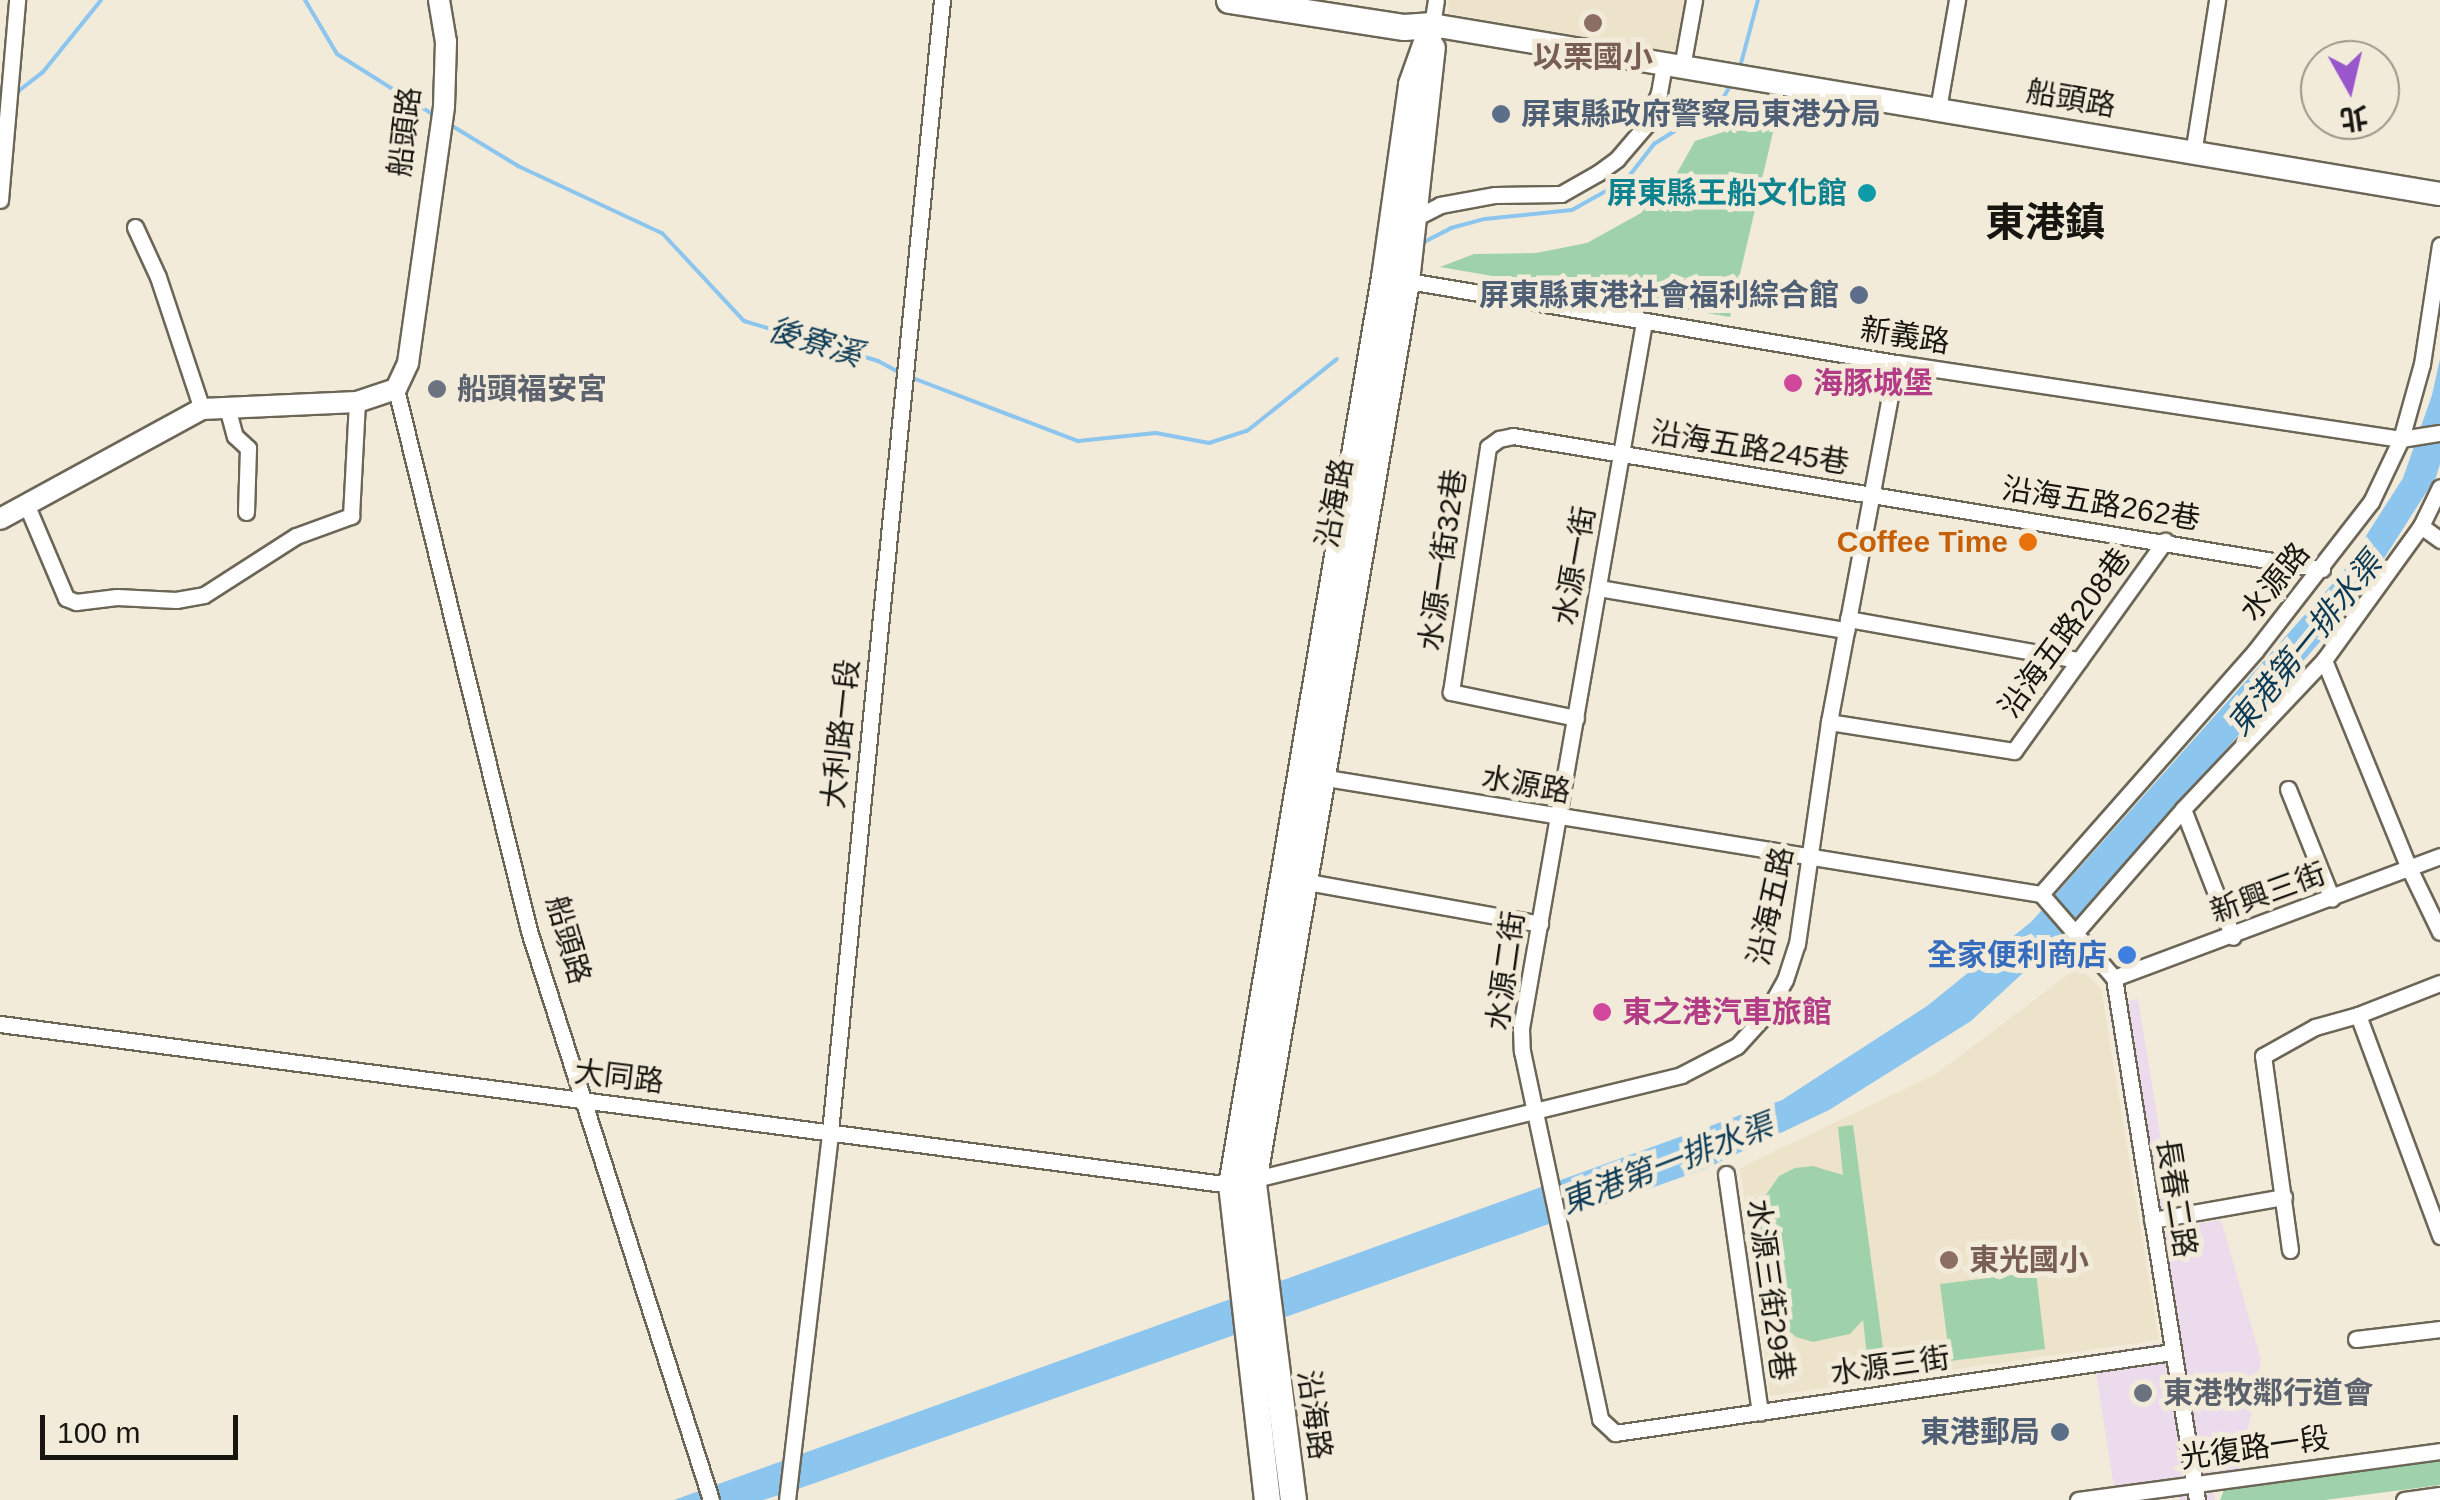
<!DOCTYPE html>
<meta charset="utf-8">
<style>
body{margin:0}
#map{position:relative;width:2440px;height:1500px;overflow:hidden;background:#f2ebda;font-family:Helvetica,"Noto Sans TC",sans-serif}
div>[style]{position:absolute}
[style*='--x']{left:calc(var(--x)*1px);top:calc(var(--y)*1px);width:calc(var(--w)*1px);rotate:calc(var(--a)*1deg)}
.commercial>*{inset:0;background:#ecdbed}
.built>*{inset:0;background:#ece3ca}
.green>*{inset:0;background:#9fd2ab}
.water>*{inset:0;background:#8cc5ee}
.stream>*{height:4px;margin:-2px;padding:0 2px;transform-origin:2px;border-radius:2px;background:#8cc5ee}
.roads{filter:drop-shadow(2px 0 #6c6657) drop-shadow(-2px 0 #6c6657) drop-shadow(0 2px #6c6657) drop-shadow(0 -2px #6c6657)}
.minor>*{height:15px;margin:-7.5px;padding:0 7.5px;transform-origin:7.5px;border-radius:7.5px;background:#fff}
.tertiary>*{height:20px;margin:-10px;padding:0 10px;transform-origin:10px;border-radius:10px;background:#fff}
.secondary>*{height:22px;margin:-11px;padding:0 11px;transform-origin:11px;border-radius:11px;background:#fff}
.primary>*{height:25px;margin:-12.5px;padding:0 12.5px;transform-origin:12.5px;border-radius:12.5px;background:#fff}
.dots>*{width:28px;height:28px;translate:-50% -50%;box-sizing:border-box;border:5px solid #f2ebda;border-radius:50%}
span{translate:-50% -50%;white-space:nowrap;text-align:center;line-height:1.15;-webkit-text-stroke:10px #f2ebda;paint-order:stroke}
.education-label{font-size:30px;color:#785e54;font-weight:700}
.left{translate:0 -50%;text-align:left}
.street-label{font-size:30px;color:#181610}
.service-label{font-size:30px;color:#4e5e75;font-weight:700}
.right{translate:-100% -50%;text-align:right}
.culture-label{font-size:30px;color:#0d838f;font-weight:700}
.hotel-label{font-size:30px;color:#b23c85;font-weight:700}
.worship-label{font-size:30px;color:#5b616d;font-weight:700}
.food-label{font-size:30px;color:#c56008;font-weight:700}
.shop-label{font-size:30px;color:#366cbe;font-weight:700}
.water-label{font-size:32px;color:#0d3b56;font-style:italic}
.district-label{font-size:40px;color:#181610;font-weight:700}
.north{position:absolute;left:2300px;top:40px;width:100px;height:100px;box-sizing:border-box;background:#f2ebda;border:2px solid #9b9689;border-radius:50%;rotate:172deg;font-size:28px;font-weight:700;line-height:40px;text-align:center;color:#181610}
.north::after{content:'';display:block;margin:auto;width:35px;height:45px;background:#9a57cc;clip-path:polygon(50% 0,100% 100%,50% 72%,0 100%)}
.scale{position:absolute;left:40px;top:1415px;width:198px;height:45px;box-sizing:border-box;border:5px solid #181610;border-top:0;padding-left:12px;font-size:30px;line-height:35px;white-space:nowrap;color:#181610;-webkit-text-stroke:8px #f2ebda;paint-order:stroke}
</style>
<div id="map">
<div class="commercial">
<div style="clip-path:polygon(2138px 999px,2175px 1227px,2221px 1220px,2261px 1360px,2240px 1472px,2212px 1477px,2215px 1500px,2180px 1500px,2178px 1484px,2115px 1493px,2093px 1354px,2163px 1343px,2108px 1004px)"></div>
</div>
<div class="built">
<div style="clip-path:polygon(1449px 0,1685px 0,1676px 54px,1448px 13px)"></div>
<div style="clip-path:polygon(2078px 967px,2101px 988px,2159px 1340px,1770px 1396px,1740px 1168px,1936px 1074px)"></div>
</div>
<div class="green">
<div style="clip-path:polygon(1777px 115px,1730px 317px,1440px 267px,1474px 254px,1536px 253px,1587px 243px,1641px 213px,1677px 173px,1695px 141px)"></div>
<div style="clip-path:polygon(1853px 1125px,1885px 1363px,1868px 1365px,1863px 1320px,1850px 1334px,1813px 1342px,1796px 1337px,1781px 1324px,1770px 1308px,1758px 1221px,1759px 1205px,1779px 1176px,1795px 1168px,1813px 1166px,1843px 1175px,1838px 1127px)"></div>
<div style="clip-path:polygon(2036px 1272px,2045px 1349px,1950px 1361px,1940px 1284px)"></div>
<div style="clip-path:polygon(2440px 1461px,2440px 1485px,2325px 1500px,2220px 1500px,2224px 1490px)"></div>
</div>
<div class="water">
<div style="clip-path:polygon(2440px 359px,2440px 464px,2436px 477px,2360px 596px,2065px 934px,1971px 1021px,1829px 1110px,1705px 1169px,795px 1490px,763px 1500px,674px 1500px,1782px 1100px,1927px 1006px,2031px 922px,2343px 572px,2403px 478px,2432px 395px)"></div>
</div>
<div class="stream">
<div style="--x:305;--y:0;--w:63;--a:59.3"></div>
<div style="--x:337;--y:54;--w:118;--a:32.2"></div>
<div style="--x:1740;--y:67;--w:69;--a:-75"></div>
<div style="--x:16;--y:93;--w:34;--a:-38"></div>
<div style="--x:43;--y:72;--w:92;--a:-51.1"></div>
<div style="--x:449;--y:124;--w:81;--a:31.3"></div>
<div style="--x:518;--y:166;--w:159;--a:25"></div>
<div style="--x:662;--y:233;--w:120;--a:47"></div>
<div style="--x:744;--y:321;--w:140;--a:16.6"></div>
<div style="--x:878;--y:361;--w:26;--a:28"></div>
<div style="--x:1420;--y:244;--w:35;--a:-27"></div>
<div style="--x:1451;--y:228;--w:35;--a:-15"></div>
<div style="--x:1485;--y:219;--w:87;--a:-5.9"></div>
<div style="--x:1572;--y:210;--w:62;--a:-29.1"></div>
<div style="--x:1626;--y:180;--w:46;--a:-52.1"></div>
<div style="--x:1654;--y:144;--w:79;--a:-32.1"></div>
<div style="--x:1721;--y:102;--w:21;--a:-61"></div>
<div style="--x:910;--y:377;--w:180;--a:20.9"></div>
<div style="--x:1078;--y:441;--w:78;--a:-5.9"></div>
<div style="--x:1156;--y:433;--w:54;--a:10.7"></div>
<div style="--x:1209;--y:443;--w:40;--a:-18"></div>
<div style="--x:1247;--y:431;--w:115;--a:-38.7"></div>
</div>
<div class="roads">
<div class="minor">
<div style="--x:1432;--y:25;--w:25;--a:-81"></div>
<div style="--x:1682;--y:67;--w:68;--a:-79.8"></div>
<div style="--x:1938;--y:109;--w:111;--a:-80.1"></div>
<div style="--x:2193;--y:154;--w:156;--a:-81.1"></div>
<div style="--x:0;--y:200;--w:201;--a:-85.1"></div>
<div style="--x:1415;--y:218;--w:28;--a:-27"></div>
<div style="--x:1440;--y:205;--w:56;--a:-10.3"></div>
<div style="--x:1495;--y:195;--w:66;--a:-0.9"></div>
<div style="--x:1561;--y:194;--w:43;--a:-29.6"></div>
<div style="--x:1598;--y:173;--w:24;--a:-36"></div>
<div style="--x:1617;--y:159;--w:45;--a:-49.5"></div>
<div style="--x:1646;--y:125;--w:35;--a:-68"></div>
<div style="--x:1659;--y:93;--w:29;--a:-80"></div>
<div style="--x:135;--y:227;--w:55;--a:65.3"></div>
<div style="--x:158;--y:277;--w:139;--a:71.6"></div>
<div style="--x:1402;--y:280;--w:501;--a:9.54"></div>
<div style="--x:1896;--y:363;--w:511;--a:8.56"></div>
<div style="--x:2401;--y:439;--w:39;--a:-9"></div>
<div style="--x:1644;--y:322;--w:717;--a:99.88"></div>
<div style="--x:1521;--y:1028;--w:23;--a:88"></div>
<div style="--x:1522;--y:1051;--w:376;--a:78"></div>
<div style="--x:1600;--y:1419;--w:21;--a:43"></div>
<div style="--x:1615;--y:1433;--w:563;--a:-8.27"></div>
<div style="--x:396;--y:389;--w:558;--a:76.21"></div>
<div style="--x:529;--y:931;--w:597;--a:72.26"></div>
<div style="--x:227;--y:407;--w:30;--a:75"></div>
<div style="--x:235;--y:436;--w:18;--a:43"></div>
<div style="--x:248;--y:448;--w:64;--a:91.8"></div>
<div style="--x:27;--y:506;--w:100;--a:67"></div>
<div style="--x:66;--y:598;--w:11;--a:22"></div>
<div style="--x:76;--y:602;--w:41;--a:-7"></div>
<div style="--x:117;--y:597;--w:59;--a:2.9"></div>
<div style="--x:176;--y:600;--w:28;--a:-10"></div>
<div style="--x:204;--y:595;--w:109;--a:-32.7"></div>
<div style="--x:296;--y:536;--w:59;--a:-20"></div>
<div style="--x:351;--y:516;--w:114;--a:-87"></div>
<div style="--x:2421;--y:526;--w:24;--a:36"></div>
<div style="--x:1599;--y:588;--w:251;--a:9.7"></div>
<div style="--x:1848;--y:619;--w:235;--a:10.1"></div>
<div style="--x:2324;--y:660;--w:225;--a:67.8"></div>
<div style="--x:2409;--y:868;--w:71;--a:64.2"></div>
<div style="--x:1576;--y:718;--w:128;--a:-168.3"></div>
<div style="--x:1451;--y:692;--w:248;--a:-81.4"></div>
<div style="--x:1488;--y:447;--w:14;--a:-36"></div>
<div style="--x:1499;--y:439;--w:14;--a:-12"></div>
<div style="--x:1513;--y:436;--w:820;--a:9.34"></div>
<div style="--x:1829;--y:722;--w:187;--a:8.9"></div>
<div style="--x:2014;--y:751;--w:259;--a:-54.3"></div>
<div style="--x:1314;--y:776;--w:737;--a:9.22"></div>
<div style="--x:2041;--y:894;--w:111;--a:49"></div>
<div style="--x:2114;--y:978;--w:529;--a:80.97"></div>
<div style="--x:2288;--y:789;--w:118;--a:68.2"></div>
<div style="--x:2183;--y:809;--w:137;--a:68.7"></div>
<div style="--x:1302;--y:881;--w:242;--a:10.2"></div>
<div style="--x:2041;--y:894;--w:325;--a:-48.6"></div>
<div style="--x:2256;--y:650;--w:187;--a:-52.2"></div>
<div style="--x:2371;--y:502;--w:70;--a:-64.5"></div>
<div style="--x:2401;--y:439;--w:78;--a:-74.4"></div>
<div style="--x:2422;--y:364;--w:120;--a:-81.4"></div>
<div style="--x:2075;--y:933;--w:164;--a:-48.9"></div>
<div style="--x:2183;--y:809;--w:205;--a:-46.6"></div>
<div style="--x:2324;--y:660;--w:165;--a:-54.1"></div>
<div style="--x:2421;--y:526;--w:43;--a:-64"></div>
<div style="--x:2114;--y:978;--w:348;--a:-20.5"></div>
<div style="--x:2358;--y:1015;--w:236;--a:69.6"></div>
<div style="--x:0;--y:1024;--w:1241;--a:7.45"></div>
<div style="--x:1231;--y:1185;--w:463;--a:-13.7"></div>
<div style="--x:1681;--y:1075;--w:63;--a:-27.4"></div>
<div style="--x:1737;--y:1046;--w:43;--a:-47.8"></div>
<div style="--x:1766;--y:1014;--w:39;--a:-61"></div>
<div style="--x:1785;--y:980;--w:38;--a:-72"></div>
<div style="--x:1797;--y:944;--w:224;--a:-81.8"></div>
<div style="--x:1829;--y:722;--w:365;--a:-79.4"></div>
<div style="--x:1726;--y:1174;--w:241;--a:81.9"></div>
<div style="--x:2152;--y:1220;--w:134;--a:-9.9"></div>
<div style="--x:2290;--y:1250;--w:196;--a:-97.9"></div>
<div style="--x:2263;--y:1056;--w:60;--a:-29.1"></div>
<div style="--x:2315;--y:1027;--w:45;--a:-15.6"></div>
<div style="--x:2358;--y:1015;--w:88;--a:-21.3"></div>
<div style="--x:2356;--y:1339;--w:85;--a:-6.8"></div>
<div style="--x:787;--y:1500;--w:371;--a:-83.3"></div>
<div style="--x:830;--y:1132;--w:1138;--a:-84.35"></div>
<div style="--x:2078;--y:1500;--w:365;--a:-7.7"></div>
<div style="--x:2404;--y:1500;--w:36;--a:-8"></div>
</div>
<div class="tertiary">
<div style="--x:0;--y:519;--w:230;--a:-28.6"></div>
<div style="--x:202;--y:409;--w:155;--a:-2.6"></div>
<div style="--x:357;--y:402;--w:41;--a:-18.4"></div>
<div style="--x:396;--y:389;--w:29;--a:-65"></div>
<div style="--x:408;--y:363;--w:260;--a:-82"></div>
<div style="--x:444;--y:106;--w:64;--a:-88.2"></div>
<div style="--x:446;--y:42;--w:43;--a:-99.5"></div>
</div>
<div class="secondary">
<div style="--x:1432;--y:25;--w:1022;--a:9.52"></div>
</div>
<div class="primary">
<div style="--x:1229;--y:0;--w:177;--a:8.8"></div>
<div style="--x:1404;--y:27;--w:28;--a:-4"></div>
<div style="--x:1267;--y:1500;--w:317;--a:-96.5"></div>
<div style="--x:1231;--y:1185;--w:921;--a:-80.44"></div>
<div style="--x:1384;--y:277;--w:195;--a:-82"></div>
<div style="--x:1411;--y:84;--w:63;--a:-70.4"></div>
<div style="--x:1293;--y:1500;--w:321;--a:-97.2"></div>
<div style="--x:1253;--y:1182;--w:914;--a:-80.36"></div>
<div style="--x:1406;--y:281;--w:235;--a:-83.7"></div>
</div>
</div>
<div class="dots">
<div style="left:1593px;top:23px;background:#8d6e63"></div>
<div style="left:1501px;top:114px;background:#5c6f8a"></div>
<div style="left:1867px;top:193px;background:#0f9aa8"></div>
<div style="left:1859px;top:295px;background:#5c6f8a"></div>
<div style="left:1793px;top:383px;background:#d1479c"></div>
<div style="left:437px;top:389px;background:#6b7280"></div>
<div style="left:2028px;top:542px;background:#e8710a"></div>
<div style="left:2127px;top:955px;background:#3f7fe0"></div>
<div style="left:1602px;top:1012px;background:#d1479c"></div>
<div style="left:1949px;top:1260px;background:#8d6e63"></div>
<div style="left:2143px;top:1393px;background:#6b7280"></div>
<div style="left:2060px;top:1432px;background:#5c6f8a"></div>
</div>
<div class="education-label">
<span style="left:1593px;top:57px">以栗國小</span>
<span class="left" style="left:1969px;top:1260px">東光國小</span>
</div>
<div class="street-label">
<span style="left:2071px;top:99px;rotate:10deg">船頭路</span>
<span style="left:405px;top:132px;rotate:-83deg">船頭路</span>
<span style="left:1905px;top:336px;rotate:9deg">新義路</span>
<span style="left:1750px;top:448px;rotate:9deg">沿海五路245巷</span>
<span style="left:1335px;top:503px;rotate:-80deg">沿海路</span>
<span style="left:2101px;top:504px;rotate:9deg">沿海五路262巷</span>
<span style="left:1443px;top:560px;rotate:-82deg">水源一街32巷</span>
<span style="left:1575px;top:566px;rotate:-80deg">水源一街</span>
<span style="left:2275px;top:582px;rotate:-51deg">水源路</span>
<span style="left:2065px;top:633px;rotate:-54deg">沿海五路208巷</span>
<span style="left:841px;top:734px;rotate:-84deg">大利路一段</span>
<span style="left:1526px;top:785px;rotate:10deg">水源路</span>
<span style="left:2268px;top:893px;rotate:-20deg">新興三街</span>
<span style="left:1771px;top:906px;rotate:-78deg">沿海五路</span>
<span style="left:568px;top:940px;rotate:74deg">船頭路</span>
<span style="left:1506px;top:971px;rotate:-82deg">水源二街</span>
<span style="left:619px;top:1077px;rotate:7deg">大同路</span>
<span style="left:2176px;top:1198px;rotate:81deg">長春二路</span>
<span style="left:1770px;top:1290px;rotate:82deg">水源三街29巷</span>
<span style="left:1890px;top:1366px;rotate:-8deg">水源三街</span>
<span style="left:1314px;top:1415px;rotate:82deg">沿海路</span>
<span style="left:2255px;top:1448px;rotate:-8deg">光復路一段</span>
</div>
<div class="service-label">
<span class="left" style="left:1521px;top:114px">屏東縣政府警察局東港分局</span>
<span class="right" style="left:1839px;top:295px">屏東縣東港社會福利綜合館</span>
<span class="right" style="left:2040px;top:1432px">東港郵局</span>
</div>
<div class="culture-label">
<span class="right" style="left:1847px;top:193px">屏東縣王船文化館</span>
</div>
<div class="hotel-label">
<span class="left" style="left:1813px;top:383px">海豚城堡</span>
<span class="left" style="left:1622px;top:1012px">東之港汽車旅館</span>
</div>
<div class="worship-label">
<span class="left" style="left:457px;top:389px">船頭福安宮</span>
<span class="left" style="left:2163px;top:1393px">東港牧鄰行道會</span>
</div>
<div class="food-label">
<span class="right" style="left:2008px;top:542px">Coffee Time</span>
</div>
<div class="shop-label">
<span class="right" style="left:2107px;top:955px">全家便利商店</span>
</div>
<div class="water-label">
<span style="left:815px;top:342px;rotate:17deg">後寮溪</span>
<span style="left:2305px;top:644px;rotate:-51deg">東港第一排水渠</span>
<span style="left:1667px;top:1164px;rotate:-21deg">東港第一排水渠</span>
</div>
<div class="district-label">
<span style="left:2045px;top:222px">東港鎮</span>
</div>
<div class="north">北</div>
<div class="scale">100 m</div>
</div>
